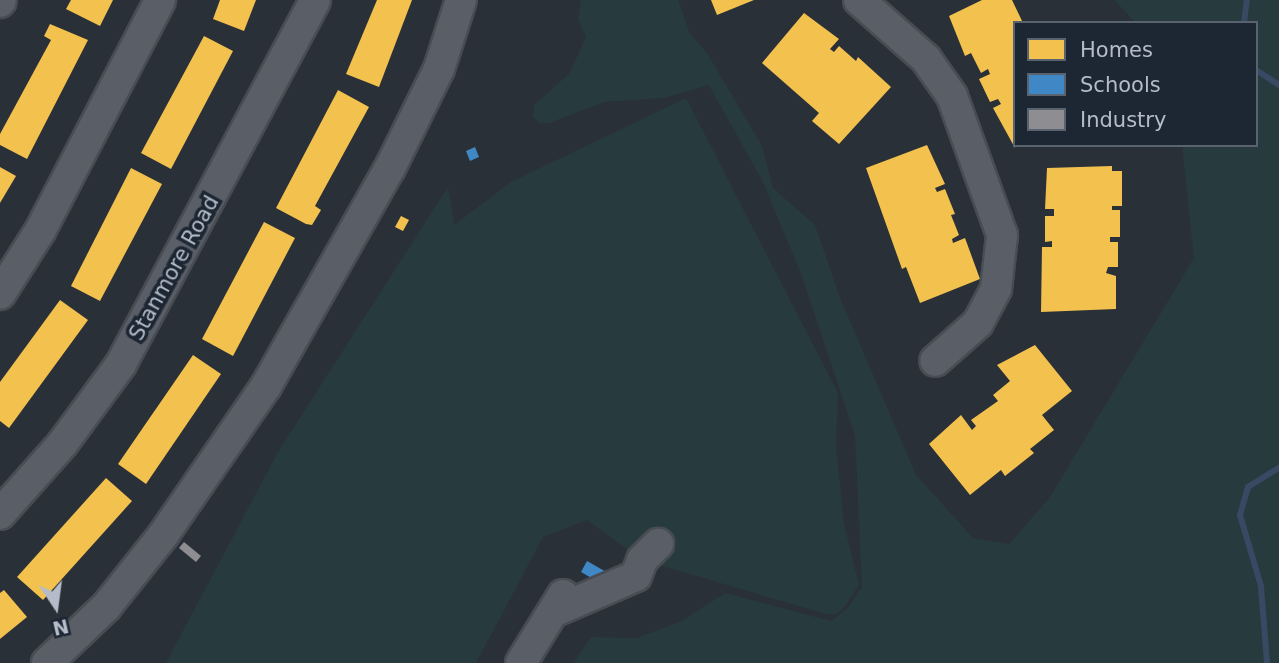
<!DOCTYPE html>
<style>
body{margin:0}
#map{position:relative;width:1279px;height:663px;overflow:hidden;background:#2a3038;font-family:"DejaVu Sans",sans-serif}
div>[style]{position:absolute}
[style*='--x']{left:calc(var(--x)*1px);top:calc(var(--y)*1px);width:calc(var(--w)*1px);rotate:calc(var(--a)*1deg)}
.green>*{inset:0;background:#273a3e}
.homes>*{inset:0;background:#f2c14e}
.schools>*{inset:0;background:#3f88c5}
.industry>*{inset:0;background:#8d8d92}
.stream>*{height:6px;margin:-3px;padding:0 3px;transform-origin:3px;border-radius:3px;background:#384963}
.roads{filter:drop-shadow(2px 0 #484c53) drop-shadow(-2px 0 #484c53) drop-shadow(0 2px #484c53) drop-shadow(0 -2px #484c53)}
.minor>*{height:30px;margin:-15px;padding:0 15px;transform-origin:15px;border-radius:15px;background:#5a5e66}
span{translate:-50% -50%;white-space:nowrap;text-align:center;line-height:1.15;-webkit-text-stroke:7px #1d2633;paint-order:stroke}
.street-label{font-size:21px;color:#b4bcc9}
.legend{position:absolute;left:1013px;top:21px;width:245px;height:126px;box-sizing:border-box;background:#1d2633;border:2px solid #59626f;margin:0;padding:9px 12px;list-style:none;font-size:21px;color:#b4bcc9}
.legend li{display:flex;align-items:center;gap:14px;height:35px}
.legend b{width:35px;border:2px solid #59626f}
.north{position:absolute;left:21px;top:572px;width:70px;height:70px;-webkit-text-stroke:5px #1d2633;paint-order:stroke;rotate:167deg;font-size:19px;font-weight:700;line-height:28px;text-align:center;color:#b4bcc9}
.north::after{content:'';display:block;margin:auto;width:24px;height:32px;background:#b4bcc9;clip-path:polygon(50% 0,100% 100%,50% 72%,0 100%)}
</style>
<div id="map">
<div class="green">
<div style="clip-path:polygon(581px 0,678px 0,690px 34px,707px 53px,762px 146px,773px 188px,815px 225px,840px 298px,916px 475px,973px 538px,1009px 544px,1050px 497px,1194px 258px,1182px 145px,1256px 145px,1256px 23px,1136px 23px,1114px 0,1279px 0,1279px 663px,573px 663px,591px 637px,636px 638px,680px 622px,725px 593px,831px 621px,846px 610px,862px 587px,855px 435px,802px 276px,763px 182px,709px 85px,663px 98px,604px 102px,549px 123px,540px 123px,533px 116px,534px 105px,569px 74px,586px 37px,578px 19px)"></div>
<div style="clip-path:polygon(686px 98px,838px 393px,836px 444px,844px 524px,859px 585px,845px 606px,837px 614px,826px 614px,642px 560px,587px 520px,543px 537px,476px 663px,166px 663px,278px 452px,448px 187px,454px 225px,511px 182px)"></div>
</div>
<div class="homes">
<div style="clip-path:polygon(71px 0,113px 0,100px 26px,66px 9px)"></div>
<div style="clip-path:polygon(220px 0,256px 0,244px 31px,213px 19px)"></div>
<div style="clip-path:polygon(377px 0,412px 0,379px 87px,346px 74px)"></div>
<div style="clip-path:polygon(711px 0,754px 0,717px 15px)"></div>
<div style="clip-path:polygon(982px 0,1012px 0,1023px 23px,1015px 23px,1015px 148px,993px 108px,1001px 104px,998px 99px,990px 102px,979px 79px,990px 74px,988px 69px,981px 73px,971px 53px,965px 56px,949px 16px)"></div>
<div style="clip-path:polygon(804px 13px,839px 39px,830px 49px,834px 52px,839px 46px,856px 61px,858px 57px,891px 87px,839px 144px,812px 121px,819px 113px,762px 63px)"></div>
<div style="clip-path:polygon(50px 24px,88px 40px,27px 159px,0 145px,0 134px,51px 40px,44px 36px)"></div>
<div style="clip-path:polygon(204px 36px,233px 51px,171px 169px,141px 153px)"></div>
<div style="clip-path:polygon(338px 90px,369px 107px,315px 206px,321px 210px,312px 225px,306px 224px,276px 208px)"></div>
<div style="clip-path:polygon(927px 145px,945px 184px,935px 188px,937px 192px,945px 189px,955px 214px,951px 215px,959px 235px,952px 239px,953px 243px,965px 238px,980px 279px,920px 303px,906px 267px,902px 269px,866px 168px)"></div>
<div style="clip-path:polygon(1112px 166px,1112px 171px,1122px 171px,1122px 206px,1112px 206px,1112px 210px,1120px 210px,1120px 237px,1110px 237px,1110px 242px,1118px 242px,1118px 267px,1108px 267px,1106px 273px,1116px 276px,1116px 309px,1041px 312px,1042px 247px,1052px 247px,1052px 241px,1045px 242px,1045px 216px,1054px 216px,1054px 209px,1045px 209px,1047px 168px)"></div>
<div style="clip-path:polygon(0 167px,16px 176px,0 203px)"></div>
<div style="clip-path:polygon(131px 168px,162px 184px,100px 301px,71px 286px)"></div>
<div style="clip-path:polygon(401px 216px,409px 220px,403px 231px,395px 227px)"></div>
<div style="clip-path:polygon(264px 222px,295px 238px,233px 356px,202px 339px)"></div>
<div style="clip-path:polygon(60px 300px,88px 320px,9px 428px,0 421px,0 382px)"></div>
<div style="clip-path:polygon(1035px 345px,1072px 391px,1042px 415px,1054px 430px,1030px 449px,1034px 453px,1005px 476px,1001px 470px,970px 495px,929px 444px,961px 415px,972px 430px,976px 426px,971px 420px,998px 401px,993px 395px,1010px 381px,997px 365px)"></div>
<div style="clip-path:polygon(193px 355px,221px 374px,146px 484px,118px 464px)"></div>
<div style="clip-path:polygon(106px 478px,132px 501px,43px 600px,17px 577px)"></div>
<div style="clip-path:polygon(4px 590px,27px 617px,0 639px,0 593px)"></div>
</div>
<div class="schools">
<div style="clip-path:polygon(475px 147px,479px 157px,470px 161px,466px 151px)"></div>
<div style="clip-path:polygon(587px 561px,608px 573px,602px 584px,581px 572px)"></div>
</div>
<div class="industry">
<div style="clip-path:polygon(184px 542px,201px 556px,196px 562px,179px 548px)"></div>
</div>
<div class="stream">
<div style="--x:1244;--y:23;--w:23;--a:-83"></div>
<div style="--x:1256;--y:70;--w:27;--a:33"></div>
<div style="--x:1267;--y:663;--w:77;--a:-94.5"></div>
<div style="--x:1261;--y:586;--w:74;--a:-106.5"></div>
<div style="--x:1240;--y:515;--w:29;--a:-74"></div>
<div style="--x:1248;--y:487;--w:36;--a:-32"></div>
</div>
<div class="roads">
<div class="minor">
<div style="--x:859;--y:0;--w:89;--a:41.4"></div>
<div style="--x:926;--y:59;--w:45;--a:54.9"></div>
<div style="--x:952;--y:96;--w:148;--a:70.2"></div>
<div style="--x:1002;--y:235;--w:54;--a:96.3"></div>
<div style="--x:996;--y:289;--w:38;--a:118"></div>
<div style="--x:978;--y:323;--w:57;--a:138.5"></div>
<div style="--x:0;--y:2;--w:2;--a:-63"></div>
<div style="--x:0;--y:294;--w:75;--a:-57.6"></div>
<div style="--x:40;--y:231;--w:260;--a:-62.5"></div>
<div style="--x:0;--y:514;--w:95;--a:-48.4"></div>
<div style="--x:63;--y:443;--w:98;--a:-53.7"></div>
<div style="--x:121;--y:364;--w:412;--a:-61.9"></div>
<div style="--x:553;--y:612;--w:90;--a:-23.4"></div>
<div style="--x:636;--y:576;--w:17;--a:-69"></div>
<div style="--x:642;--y:560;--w:23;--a:-45"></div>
<div style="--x:47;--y:663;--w:81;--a:-43.5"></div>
<div style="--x:106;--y:607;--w:93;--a:-51.5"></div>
<div style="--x:164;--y:534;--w:180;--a:-55.4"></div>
<div style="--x:266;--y:386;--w:251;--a:-60.4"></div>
<div style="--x:390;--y:168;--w:110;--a:-63.7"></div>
<div style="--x:439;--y:69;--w:72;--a:-72.3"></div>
<div style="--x:521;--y:663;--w:80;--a:-58.3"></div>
</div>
</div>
<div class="street-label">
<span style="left:174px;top:268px;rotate:-61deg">Stanmore Road</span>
</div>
<ul class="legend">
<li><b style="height:19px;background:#f2c14e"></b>Homes</li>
<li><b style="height:19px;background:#3f88c5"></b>Schools</li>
<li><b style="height:19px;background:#8d8d92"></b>Industry</li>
</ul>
<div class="north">N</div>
</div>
